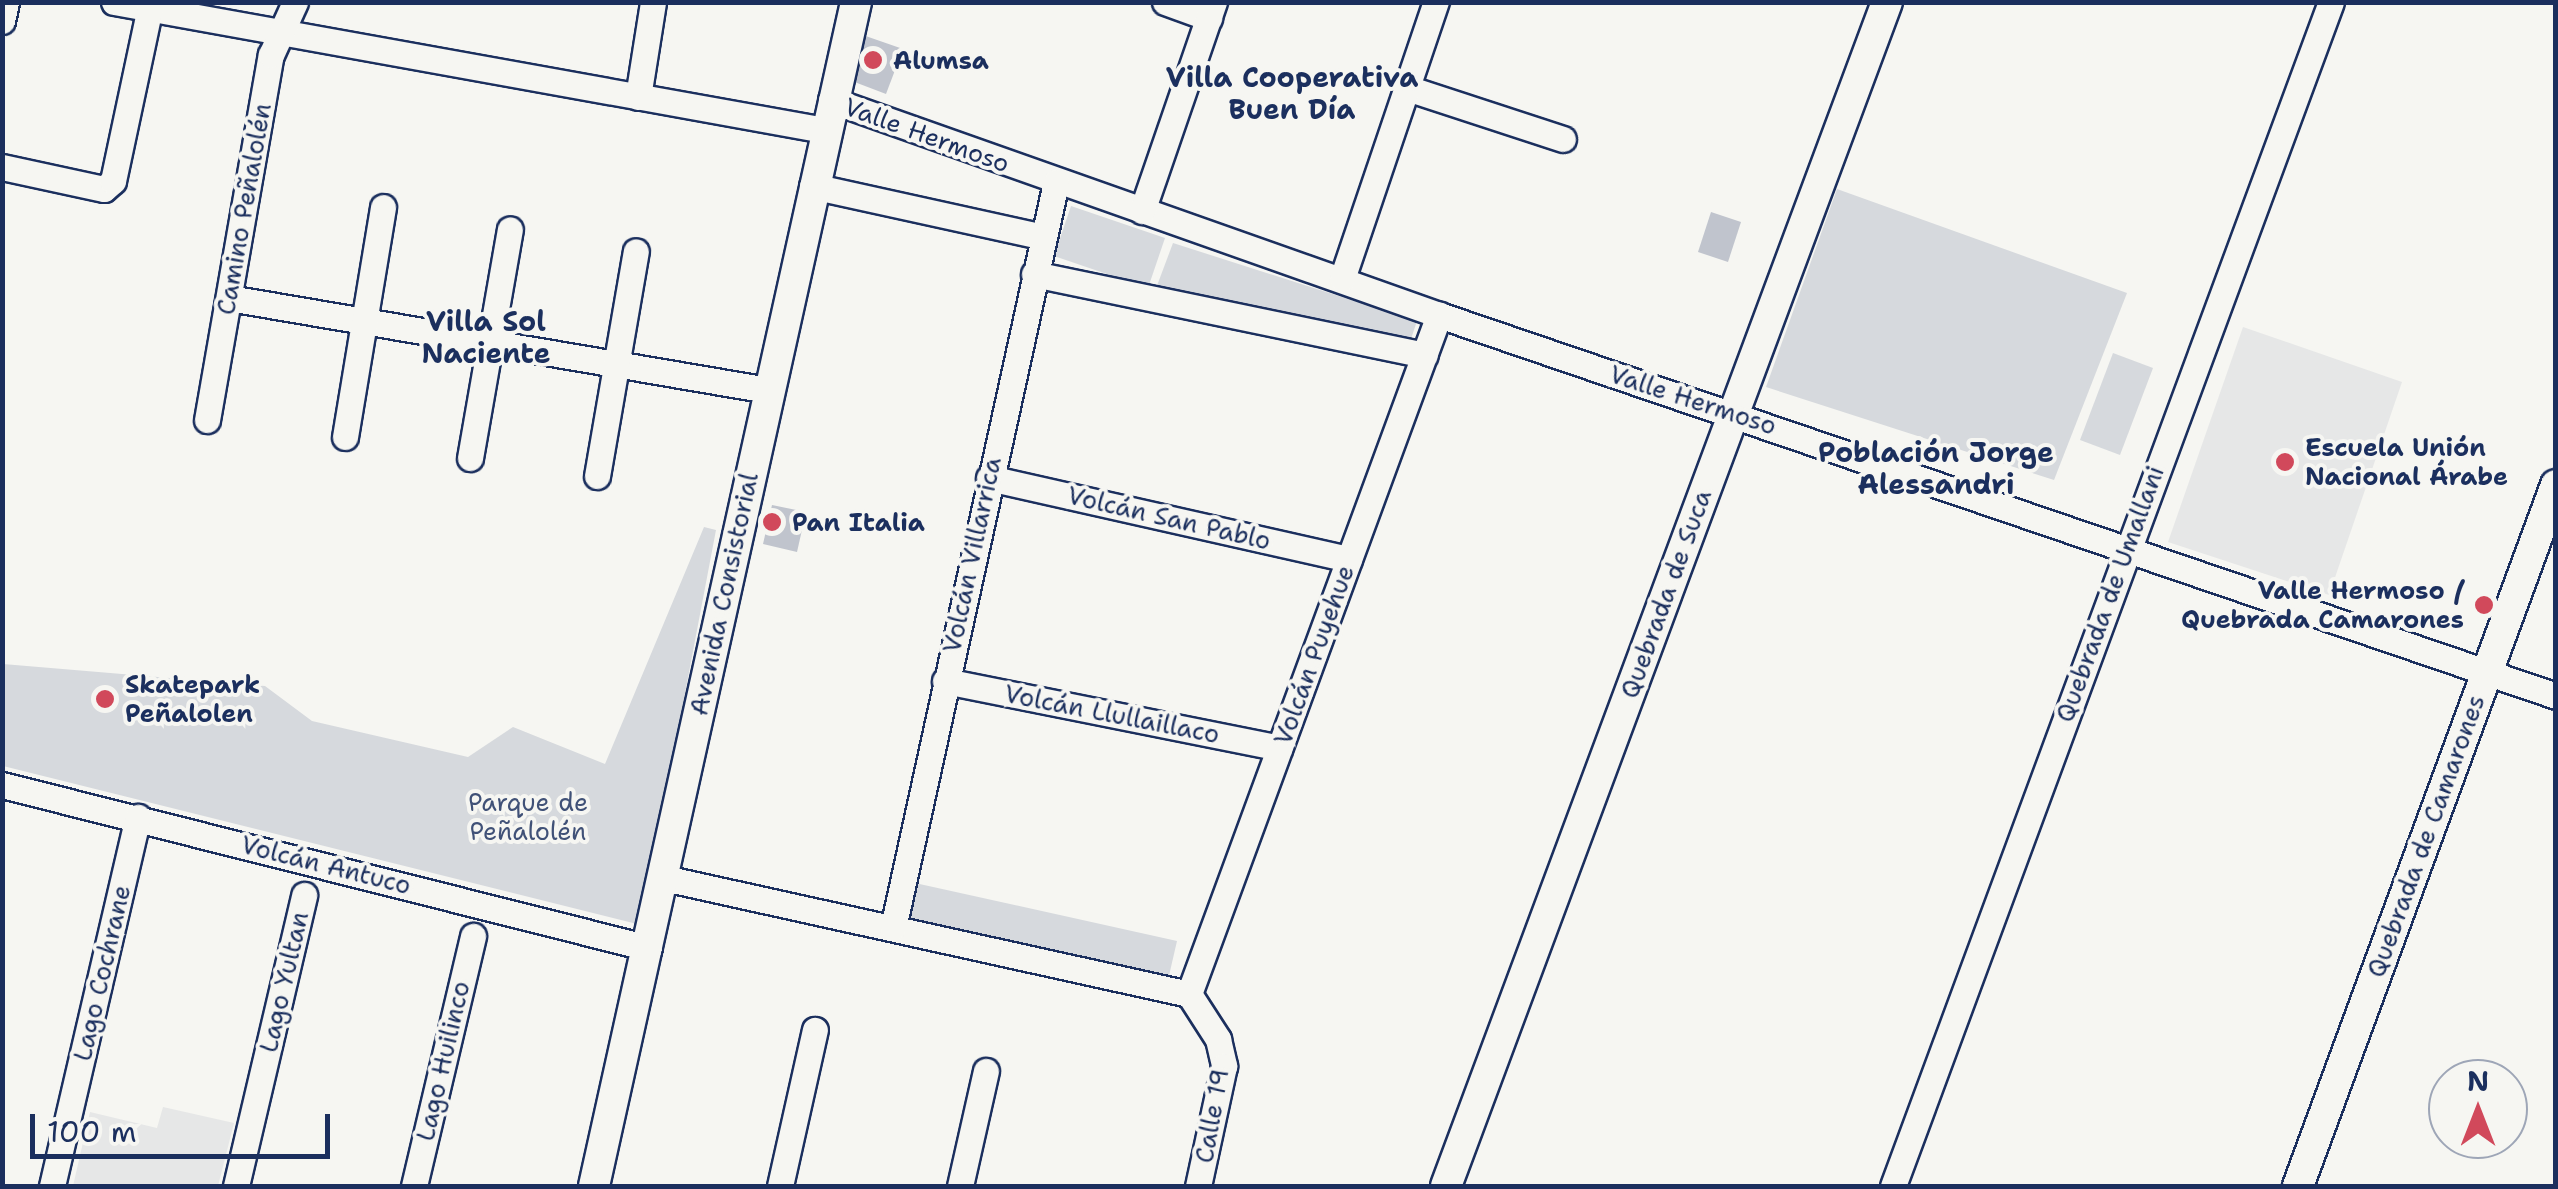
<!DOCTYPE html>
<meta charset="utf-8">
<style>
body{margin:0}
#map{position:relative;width:2558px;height:1189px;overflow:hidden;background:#f6f6f2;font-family:"Shantell Sans",sans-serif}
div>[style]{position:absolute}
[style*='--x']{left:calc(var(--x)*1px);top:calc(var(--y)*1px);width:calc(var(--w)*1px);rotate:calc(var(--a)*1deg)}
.built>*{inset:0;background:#e6e7e7}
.green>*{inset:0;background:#d6d9dd}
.building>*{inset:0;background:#c0c4cd}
.roads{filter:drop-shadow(2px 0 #1b2f5e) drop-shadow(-2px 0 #1b2f5e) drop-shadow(0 2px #1b2f5e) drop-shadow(0 -2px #1b2f5e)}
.minor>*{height:25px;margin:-12.5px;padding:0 12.5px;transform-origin:12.5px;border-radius:12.5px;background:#f6f6f2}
.tertiary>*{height:30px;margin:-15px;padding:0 15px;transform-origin:15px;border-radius:15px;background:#f6f6f2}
.dots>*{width:28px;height:28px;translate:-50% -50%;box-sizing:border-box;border:5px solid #f6f6f2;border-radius:50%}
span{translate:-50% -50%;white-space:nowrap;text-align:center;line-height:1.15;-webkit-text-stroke:8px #f6f6f2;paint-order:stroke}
.poi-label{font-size:25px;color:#1b2f5e;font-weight:700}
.left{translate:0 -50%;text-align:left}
.right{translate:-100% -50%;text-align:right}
.street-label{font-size:25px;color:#1b2f5e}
.park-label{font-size:25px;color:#405177}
.neighbourhood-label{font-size:28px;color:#1b2f5e;font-weight:700}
.frame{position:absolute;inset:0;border:5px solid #1b2f5e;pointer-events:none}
.north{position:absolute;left:2428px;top:1059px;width:100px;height:100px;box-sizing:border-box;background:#f6f6f2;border:2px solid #9ea6b7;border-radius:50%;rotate:0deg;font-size:28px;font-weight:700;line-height:40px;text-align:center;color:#1b2f5e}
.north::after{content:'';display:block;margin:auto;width:35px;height:45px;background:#d1495b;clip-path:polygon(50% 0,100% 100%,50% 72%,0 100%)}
.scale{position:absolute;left:30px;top:1114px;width:300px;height:45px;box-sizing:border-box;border:5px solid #1b2f5e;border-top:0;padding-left:12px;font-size:30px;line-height:35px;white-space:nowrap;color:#1b2f5e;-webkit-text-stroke:8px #f6f6f2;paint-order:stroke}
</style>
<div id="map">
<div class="built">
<div style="clip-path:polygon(2243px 327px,2402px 382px,2329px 595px,2168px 542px)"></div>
<div style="clip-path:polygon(163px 1107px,234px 1123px,218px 1186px,73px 1186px,90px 1112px,157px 1128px)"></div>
</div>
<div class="green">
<div style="clip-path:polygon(1837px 189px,2127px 293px,2054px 480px,1766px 387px)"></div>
<div style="clip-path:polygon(1071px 206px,1165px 238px,1148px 288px,1054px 256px)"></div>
<div style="clip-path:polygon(1173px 243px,1417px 321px,1410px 342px,1155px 291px)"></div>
<div style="clip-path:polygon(2113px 353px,2153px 368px,2120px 455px,2080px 440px)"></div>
<div style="clip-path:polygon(704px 527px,716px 530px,641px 925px,3px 766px,3px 664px,265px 686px,312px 721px,468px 757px,513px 727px,605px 764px)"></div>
<div style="clip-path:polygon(915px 883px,1177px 941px,1168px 980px,907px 923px)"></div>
</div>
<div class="building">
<div style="clip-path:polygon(857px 33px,903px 49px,886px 94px,844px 78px)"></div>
<div style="clip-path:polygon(1711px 212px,1741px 222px,1728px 262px,1698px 252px)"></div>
<div style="clip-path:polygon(772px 505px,806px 512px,797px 552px,763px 544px)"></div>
</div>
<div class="roads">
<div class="minor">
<div style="--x:114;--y:2;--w:721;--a:10.22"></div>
<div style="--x:1165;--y:2;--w:47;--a:20"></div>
<div style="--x:2;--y:21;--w:19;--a:-78"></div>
<div style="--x:1407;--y:88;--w:164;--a:18.1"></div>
<div style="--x:638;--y:97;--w:96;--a:-81"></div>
<div style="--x:831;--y:100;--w:645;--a:19.47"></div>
<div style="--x:1439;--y:315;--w:1180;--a:18.83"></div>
<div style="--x:2;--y:167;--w:104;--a:12.2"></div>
<div style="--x:104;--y:189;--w:12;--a:-42"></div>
<div style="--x:113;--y:181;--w:183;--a:-78"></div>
<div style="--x:812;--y:186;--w:237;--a:12.4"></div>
<div style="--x:1142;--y:211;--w:221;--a:-71"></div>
<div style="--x:1034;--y:274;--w:399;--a:11.7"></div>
<div style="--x:1342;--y:279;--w:293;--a:-71.3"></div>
<div style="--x:229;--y:298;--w:547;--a:9.69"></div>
<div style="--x:207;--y:420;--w:371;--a:-80.1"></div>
<div style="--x:271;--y:55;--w:58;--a:-65.6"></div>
<div style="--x:345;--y:437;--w:233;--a:-80.6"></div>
<div style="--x:470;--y:458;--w:232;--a:-80.1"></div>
<div style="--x:597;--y:476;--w:228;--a:-80.2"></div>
<div style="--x:989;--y:478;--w:369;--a:12.7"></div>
<div style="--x:945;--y:681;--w:341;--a:11.3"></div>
<div style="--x:2;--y:785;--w:667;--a:14.14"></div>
<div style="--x:664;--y:878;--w:538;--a:12.46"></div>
<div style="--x:893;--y:928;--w:764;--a:-77.67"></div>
<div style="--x:1189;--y:994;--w:724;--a:-69.79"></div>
<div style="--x:1189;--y:994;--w:54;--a:57.2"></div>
<div style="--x:1218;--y:1039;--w:28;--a:77"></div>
<div style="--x:1224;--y:1066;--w:123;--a:102.2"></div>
<div style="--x:52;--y:1186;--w:379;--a:-76.9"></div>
<div style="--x:236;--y:1186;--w:299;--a:-76.8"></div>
<div style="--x:414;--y:1186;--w:257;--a:-76.7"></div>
<div style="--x:780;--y:1186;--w:160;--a:-77.4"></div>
<div style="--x:960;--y:1186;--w:118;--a:-77.3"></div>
<div style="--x:1893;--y:1186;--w:1262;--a:-69.7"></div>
</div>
<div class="tertiary">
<div style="--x:594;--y:1186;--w:1213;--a:-77.52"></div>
<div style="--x:1446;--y:1186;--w:1263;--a:-69.57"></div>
<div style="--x:2298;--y:1186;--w:747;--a:-69.79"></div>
</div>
</div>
<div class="dots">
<div style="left:873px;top:60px;background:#d1495b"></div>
<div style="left:2285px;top:462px;background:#d1495b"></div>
<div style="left:772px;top:522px;background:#d1495b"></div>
<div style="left:2484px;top:605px;background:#d1495b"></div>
<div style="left:105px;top:699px;background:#d1495b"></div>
</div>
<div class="poi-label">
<span class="left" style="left:893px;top:60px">Alumsa</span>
<span class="left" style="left:2305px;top:462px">Escuela Unión<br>Nacional Árabe</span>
<span class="left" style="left:792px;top:522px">Pan Italia</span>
<span class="right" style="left:2464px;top:605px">Valle Hermoso /<br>Quebrada Camarones</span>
<span class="left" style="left:125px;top:699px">Skatepark<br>Peñalolen</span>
</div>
<div class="street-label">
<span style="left:927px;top:135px;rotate:20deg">Valle Hermoso</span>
<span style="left:244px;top:209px;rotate:-80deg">Camino Peñalolén</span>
<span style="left:1693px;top:400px;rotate:18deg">Valle Hermoso</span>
<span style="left:1169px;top:518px;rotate:13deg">Volcán San Pablo</span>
<span style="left:972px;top:555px;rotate:-78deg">Volcán Villarrica</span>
<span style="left:724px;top:594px;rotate:-78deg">Avenida Consistorial</span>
<span style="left:1666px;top:594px;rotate:-70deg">Quebrada de Suca</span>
<span style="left:2110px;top:594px;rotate:-70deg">Quebrada de Umallani</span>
<span style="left:1314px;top:655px;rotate:-70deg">Volcán Puyehue</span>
<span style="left:1112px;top:714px;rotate:11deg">Volcán Llullaillaco</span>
<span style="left:2426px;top:836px;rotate:-70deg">Quebrada de Camarones</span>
<span style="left:326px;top:865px;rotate:14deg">Volcán Antuco</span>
<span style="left:102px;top:973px;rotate:-77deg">Lago Cochrane</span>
<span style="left:284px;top:982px;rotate:-77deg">Lago Yultan</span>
<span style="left:443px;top:1061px;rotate:-77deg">Lago Huilinco</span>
<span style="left:1212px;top:1116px;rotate:-80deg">Calle 19</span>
</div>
<div class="park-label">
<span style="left:528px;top:817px">Parque de<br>Peñalolén</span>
</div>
<div class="neighbourhood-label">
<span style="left:1292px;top:93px">Villa Cooperativa<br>Buen Día</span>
<span style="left:486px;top:337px">Villa Sol<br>Naciente</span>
<span style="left:1936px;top:468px">Población Jorge<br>Alessandri</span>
</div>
<div class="frame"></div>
<div class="north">N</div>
<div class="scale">100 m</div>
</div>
